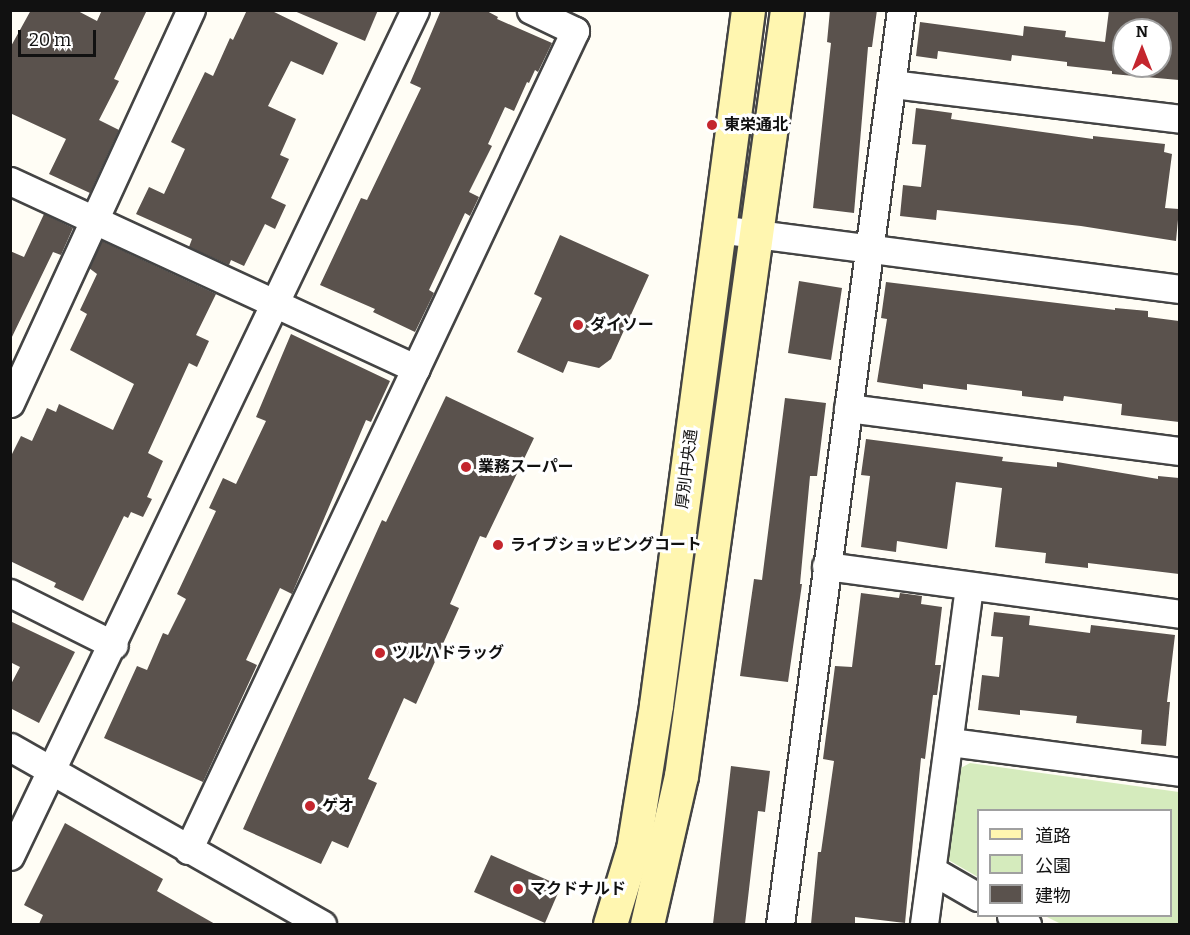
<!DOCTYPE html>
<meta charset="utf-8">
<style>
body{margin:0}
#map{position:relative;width:1190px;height:935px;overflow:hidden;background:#fffdf5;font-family:Bitter,"Noto Sans JP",serif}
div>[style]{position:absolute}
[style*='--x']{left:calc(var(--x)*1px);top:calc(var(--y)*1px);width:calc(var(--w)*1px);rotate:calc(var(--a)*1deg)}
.green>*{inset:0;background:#d5ebbd}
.building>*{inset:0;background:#5a524d}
.roads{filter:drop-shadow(2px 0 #444) drop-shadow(-2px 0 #444) drop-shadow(0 2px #444) drop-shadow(0 -2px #444)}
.minor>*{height:27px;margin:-13.5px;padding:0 13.5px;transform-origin:13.5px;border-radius:13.5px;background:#fff}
.secondary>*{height:33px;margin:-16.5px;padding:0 16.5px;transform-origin:16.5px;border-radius:16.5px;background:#fff6b0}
.dots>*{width:16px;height:16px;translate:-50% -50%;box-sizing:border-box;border:3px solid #fff;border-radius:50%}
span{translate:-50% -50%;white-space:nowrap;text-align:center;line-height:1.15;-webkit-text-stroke:6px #fff;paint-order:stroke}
.poi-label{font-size:16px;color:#111;font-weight:700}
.left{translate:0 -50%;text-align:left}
.street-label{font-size:16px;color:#111}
.frame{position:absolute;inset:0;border:12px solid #111;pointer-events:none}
.legend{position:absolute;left:977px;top:809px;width:195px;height:108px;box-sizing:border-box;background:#fff;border:2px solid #a0a0a0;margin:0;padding:8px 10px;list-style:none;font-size:18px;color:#111}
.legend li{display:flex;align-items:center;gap:12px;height:30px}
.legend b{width:30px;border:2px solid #a0a0a0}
.north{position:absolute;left:1112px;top:18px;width:60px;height:60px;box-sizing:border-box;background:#fff;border:2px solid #a0a0a0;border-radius:50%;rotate:0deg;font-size:16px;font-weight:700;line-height:24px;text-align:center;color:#111}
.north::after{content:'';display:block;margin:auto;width:21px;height:27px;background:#c4262e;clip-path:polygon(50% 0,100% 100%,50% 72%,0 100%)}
.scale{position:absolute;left:18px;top:30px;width:78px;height:27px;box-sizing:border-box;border:3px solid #111;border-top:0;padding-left:8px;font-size:18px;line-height:21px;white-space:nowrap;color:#111;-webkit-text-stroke:4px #fff;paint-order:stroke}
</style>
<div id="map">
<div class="green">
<div style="clip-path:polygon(970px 763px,1179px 792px,1179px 924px,1061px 924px,1045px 916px,1170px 916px,1170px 810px,978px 810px,978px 877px,945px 858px,957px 770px)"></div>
</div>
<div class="building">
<div style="clip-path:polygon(31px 10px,76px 10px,97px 21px,102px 10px,147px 10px,114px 79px,119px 81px,99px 120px,119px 130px,90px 193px,49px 174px,66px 139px,10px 113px,10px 48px)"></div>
<div style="clip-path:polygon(247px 10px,270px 10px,338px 43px,323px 75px,291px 61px,268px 106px,296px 119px,280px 155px,289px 159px,271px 198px,286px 205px,275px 229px,265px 224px,244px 266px,231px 260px,229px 265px,189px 247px,192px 239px,136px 214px,149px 187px,164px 194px,185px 149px,171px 142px,205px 72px,213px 76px,230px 38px,233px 40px)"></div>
<div style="clip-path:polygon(292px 10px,378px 10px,365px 41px)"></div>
<div style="clip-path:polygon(441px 10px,485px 10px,498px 17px,497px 19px,552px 43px,538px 72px,535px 70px,529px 83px,527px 82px,514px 111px,505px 107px,488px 144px,492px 146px,469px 192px,479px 197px,470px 216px,465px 213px,429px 290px,434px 293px,415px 332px,373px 312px,375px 309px,320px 285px,361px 198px,367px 200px,421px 88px,410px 83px)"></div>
<div style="clip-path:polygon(830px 10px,877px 10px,872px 47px,868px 47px,854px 213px,813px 208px,831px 43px,827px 42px)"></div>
<div style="clip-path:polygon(evenodd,1109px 10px,1179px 10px,1179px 80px,1112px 74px,1112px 71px,1067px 66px,1067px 62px,1012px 55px,1011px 61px,938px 51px,937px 59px,916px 56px,920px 22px,1023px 36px,1024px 26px,1066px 31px,1065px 37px,1105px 42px,1109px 10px,1124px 30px,1160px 30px,1160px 66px,1124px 66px,1124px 30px)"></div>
<div style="clip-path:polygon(916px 108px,952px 113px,951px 119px,1093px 139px,1093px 136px,1165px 144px,1164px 152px,1172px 154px,1165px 208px,1179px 209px,1176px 241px,1081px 226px,937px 210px,936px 220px,900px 216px,903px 185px,921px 187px,926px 145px,912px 144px)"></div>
<div style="clip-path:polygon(44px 214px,73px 228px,61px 255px,53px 252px,10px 341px,10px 251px,24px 257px)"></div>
<div style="clip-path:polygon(560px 235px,649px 275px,611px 359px,599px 368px,568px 361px,563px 373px,517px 352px,542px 298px,534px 294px)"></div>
<div style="clip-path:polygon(102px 241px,216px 294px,196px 335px,209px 341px,197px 367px,189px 363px,148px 453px,163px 461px,147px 497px,152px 499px,143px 517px,131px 512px,128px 518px,124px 516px,83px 601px,54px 587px,56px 583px,10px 561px,10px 458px,21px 436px,32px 441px,47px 408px,56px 412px,59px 404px,113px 430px,134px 384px,70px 350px,87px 314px,80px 310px,97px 274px,89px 268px)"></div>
<div style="clip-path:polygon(799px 281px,842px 288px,831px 360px,788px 353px)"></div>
<div style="clip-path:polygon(886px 282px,1115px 310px,1115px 308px,1148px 311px,1148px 317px,1179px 321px,1179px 422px,1121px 415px,1122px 404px,1064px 396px,1063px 401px,1022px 396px,1022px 391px,967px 384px,967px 390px,923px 384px,923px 389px,877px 382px,887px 319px,881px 318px)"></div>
<div style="clip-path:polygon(291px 334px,390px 381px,371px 422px,366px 420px,292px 594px,280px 588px,246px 660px,257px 665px,203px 782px,104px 738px,137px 666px,147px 670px,163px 633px,168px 635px,186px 599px,177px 594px,216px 511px,209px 508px,223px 478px,236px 484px,266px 421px,256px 417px)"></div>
<div style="clip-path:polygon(446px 396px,534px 438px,486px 538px,480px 536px,450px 604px,459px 608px,416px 704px,404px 698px,368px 779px,377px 783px,348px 848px,332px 841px,321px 864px,243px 829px,382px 520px,386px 522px)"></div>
<div style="clip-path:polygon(785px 398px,826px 403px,817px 476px,810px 476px,800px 584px,802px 584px,788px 682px,740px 676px,754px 579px,762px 580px)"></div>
<div style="clip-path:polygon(866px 439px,1003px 457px,1002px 461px,1057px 467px,1057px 462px,1158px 479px,1158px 476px,1179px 478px,1179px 574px,1088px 563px,1088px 568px,1045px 563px,1046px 553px,995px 547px,1002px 488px,956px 482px,947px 549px,897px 541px,896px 552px,861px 547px,870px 476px,861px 475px)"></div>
<div style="clip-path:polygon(861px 593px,899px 598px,900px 593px,922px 596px,921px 604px,942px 607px,935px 665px,941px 665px,937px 695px,933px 695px,925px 759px,921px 758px,905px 923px,855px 917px,855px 924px,811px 924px,818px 852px,821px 852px,834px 761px,823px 759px,835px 666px,852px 667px)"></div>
<div style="clip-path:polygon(994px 612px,1030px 616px,1029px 625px,1090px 633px,1091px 625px,1175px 635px,1167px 702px,1170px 702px,1166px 746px,1141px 744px,1142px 730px,1076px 723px,1077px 716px,1020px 710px,1020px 715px,978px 710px,982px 675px,999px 677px,1003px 637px,991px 636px)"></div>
<div style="clip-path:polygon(10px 621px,75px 652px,39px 723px,10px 708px,10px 686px,20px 667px,10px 662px)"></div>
<div style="clip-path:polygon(731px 766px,770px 771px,765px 812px,758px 811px,745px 924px,713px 924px)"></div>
<div style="clip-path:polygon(65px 823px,163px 879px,157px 891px,215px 924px,39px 924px,43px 915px,24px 905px)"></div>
<div style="clip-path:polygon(491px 855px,561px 886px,545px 923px,474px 892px)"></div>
</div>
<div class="roads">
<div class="minor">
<div style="--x:892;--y:84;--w:290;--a:6.9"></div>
<div style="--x:10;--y:181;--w:447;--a:24.8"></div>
<div style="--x:718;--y:229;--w:466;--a:7.4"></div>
<div style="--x:10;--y:403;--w:433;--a:-65.3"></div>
<div style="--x:848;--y:408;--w:335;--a:7.4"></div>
<div style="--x:826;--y:566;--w:357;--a:7.7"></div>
<div style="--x:10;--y:593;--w:116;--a:26.6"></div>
<div style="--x:950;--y:742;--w:232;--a:7.4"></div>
<div style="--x:10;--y:747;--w:359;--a:29.6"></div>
<div style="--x:188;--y:850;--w:906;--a:-64.71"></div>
<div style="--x:575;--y:31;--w:49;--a:-154.5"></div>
<div style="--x:10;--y:856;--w:938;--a:-64.42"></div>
<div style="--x:933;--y:871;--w:52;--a:30"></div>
<div style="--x:1011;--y:916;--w:18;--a:27"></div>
<div style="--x:780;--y:924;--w:922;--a:-82.46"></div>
<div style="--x:924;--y:924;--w:341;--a:-82.4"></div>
</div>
<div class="secondary">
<div style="--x:610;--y:924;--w:78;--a:-73"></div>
<div style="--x:633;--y:849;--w:146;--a:-80.9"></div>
<div style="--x:656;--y:705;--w:701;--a:-82.46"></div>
<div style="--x:647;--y:924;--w:152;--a:-77.1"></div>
<div style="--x:681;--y:776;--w:773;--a:-82.12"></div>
</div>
</div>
<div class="dots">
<div style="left:712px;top:125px;background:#c4262e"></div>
<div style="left:578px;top:325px;background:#c4262e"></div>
<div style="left:466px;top:467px;background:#c4262e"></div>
<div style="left:498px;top:545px;background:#c4262e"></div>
<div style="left:380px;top:653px;background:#c4262e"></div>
<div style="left:310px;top:806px;background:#c4262e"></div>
<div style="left:518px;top:889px;background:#c4262e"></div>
</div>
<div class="poi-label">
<span class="left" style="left:724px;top:125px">東栄通北</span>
<span class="left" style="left:590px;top:325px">ダイソー</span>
<span class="left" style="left:478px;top:467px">業務スーパー</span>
<span class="left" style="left:510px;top:545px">ライブショッピングコート</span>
<span class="left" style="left:392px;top:653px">ツルハドラッグ</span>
<span class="left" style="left:322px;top:806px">ゲオ</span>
<span class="left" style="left:530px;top:889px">マクドナルド</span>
</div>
<div class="street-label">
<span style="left:687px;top:469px;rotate:-83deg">厚別中央通</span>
</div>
<div class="frame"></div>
<ul class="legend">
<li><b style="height:8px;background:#fff6b0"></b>道路</li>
<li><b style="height:16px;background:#d5ebbd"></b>公園</li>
<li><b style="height:16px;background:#5a524d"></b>建物</li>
</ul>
<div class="north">N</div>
<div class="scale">20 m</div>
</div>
